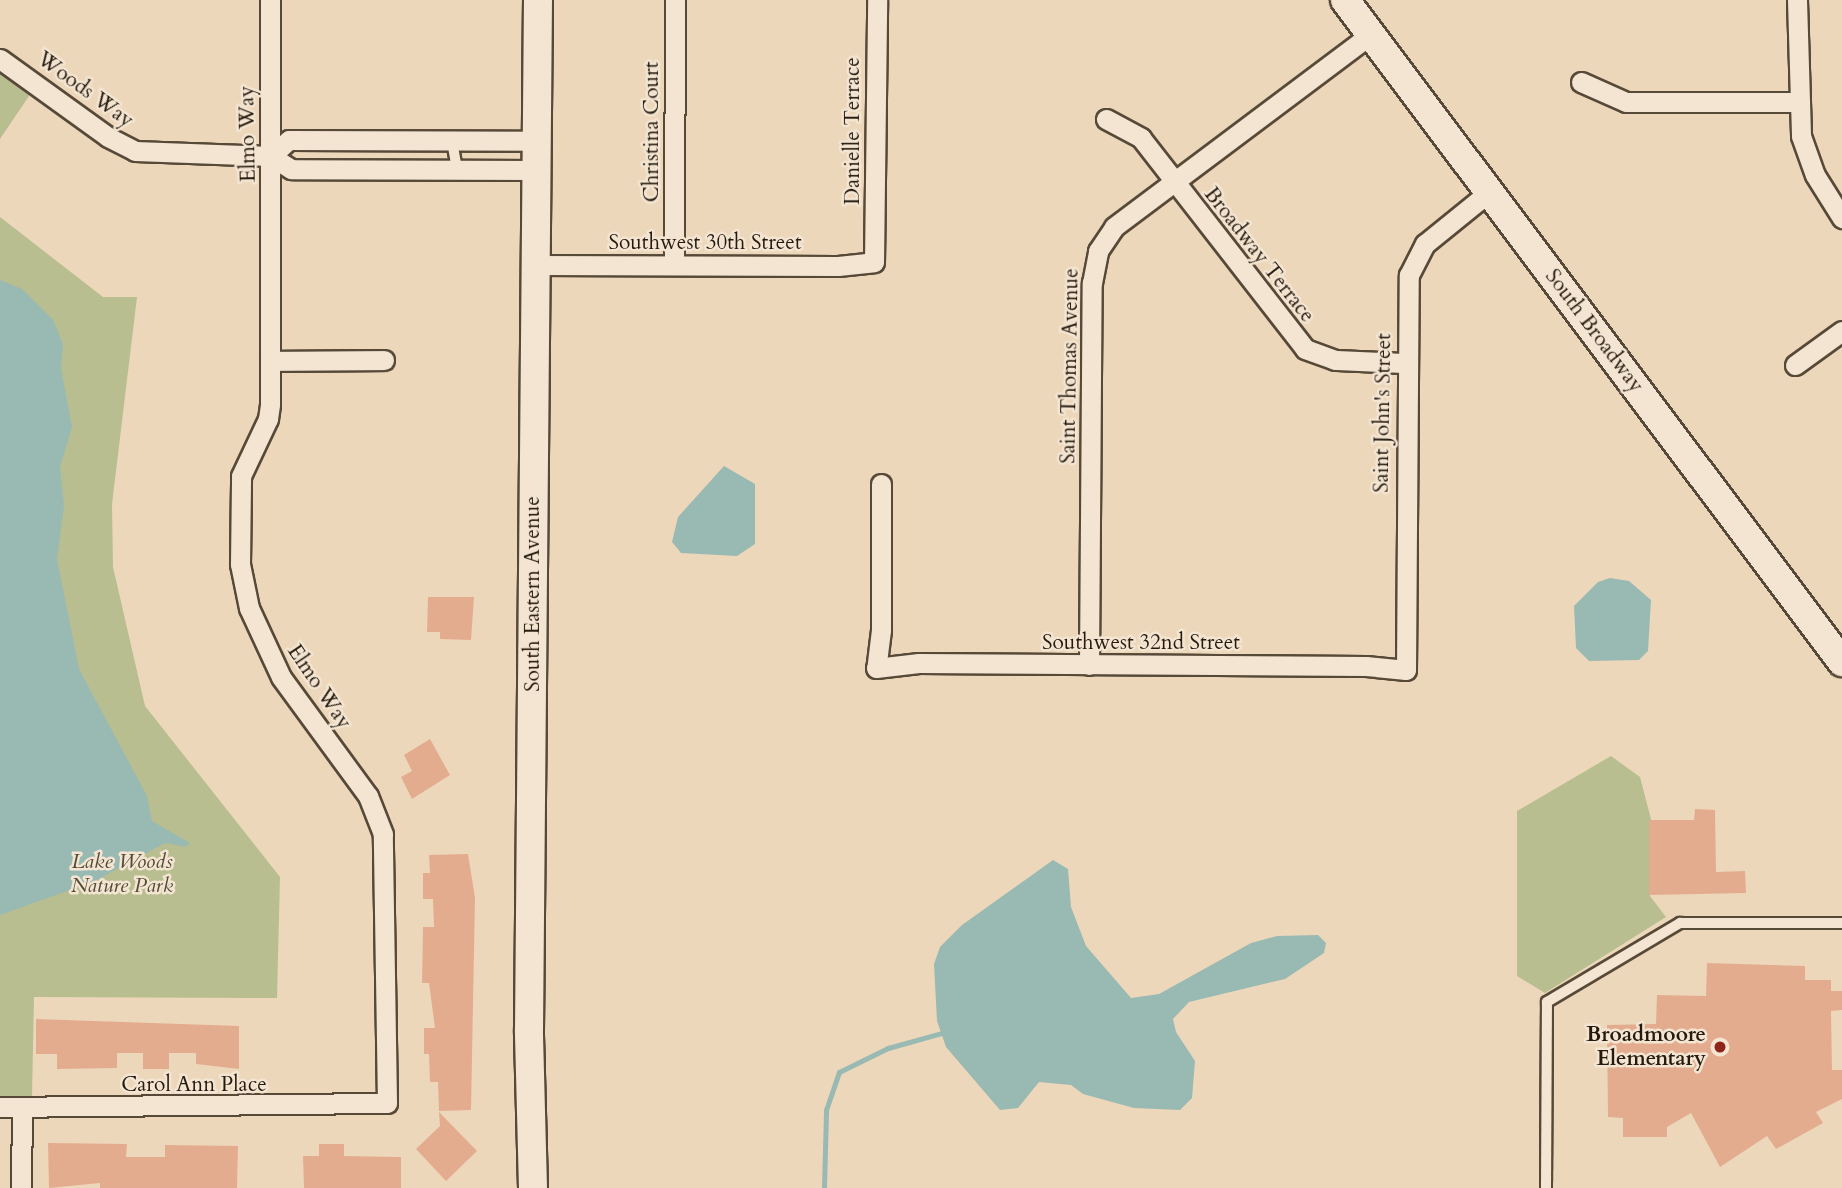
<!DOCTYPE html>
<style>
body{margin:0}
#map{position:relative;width:1842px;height:1188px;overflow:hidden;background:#edd7ba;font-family:Cardo,serif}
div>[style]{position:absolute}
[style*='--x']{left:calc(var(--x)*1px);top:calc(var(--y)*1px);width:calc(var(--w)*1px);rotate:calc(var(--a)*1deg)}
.green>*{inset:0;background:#b8be90}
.water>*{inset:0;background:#99b9b3}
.stream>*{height:5px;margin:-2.5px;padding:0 2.5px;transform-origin:2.5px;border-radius:2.5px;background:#99b9b3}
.building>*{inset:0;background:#e4ac8f}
.roads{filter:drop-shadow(2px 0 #574938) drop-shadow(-2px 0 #574938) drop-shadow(0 2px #574938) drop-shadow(0 -2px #574938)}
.lane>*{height:10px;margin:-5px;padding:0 5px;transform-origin:5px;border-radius:5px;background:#f3e5d2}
.street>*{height:19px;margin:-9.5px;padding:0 9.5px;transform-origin:9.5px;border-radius:9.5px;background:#f3e5d2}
.secondary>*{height:28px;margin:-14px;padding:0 14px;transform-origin:14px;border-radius:14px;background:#f3e5d2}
.dots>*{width:19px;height:19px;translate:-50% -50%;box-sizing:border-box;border:4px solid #f3e5d2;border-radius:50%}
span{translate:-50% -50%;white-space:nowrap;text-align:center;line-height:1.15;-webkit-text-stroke:5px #f3e5d2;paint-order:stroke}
.street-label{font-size:21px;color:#251a0d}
.park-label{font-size:21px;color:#514b34;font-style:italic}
.poi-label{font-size:21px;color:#251a0d;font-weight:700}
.right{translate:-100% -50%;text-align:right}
</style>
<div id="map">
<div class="green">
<div style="clip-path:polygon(0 69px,33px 90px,0 139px)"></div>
<div style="clip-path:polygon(0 217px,103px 297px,137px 297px,112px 504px,113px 567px,145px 706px,280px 877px,277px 998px,34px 997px,32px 1097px,0 1096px)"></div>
<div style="clip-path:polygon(1611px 756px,1640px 777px,1652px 823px,1650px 896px,1666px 917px,1545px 993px,1517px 976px,1517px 811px)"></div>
</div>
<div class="water">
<div style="clip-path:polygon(0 280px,22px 289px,53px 320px,63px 344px,61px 368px,72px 427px,60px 467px,64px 506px,57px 559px,79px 669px,147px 796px,152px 821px,190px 843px,186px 847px,165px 843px,95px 881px,0 915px)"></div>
<div style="clip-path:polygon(724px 466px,755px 484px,755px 544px,737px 556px,681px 553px,672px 542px,678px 517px)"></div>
<div style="clip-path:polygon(1610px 578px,1629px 581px,1651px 600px,1648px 651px,1639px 660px,1589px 661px,1576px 648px,1574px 606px,1598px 582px)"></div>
<div style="clip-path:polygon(1053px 860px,1068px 869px,1071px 907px,1086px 946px,1131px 998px,1159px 994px,1251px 943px,1277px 936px,1318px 935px,1326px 943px,1324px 953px,1285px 979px,1189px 1002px,1173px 1019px,1176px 1032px,1195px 1061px,1192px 1098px,1180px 1110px,1134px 1108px,1083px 1094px,1071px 1085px,1039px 1082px,1018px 1108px,1000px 1110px,946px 1047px,937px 1021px,934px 964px,940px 947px,962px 925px)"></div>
</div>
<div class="stream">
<div style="--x:824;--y:1188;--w:78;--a:-88.5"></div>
<div style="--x:826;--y:1110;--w:40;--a:-71.1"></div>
<div style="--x:839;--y:1072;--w:55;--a:-26.1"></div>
<div style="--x:888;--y:1048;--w:59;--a:-15.7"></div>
</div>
<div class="building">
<div style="clip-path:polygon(428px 597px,474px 597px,471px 640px,440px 639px,440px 632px,427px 632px)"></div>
<div style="clip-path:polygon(430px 739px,450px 775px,412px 799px,401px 777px,412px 771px,404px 755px)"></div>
<div style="clip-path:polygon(1695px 809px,1715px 810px,1716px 872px,1745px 871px,1746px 893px,1649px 895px,1649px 820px,1694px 820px)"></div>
<div style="clip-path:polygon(468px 854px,475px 898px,471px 1110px,439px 1111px,438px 1082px,430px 1082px,429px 1054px,424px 1054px,424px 1028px,435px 1028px,429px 983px,422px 983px,423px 927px,434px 927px,433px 899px,423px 899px,423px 873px,430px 873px,429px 855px)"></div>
<div style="clip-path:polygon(1707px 963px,1805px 966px,1805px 980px,1831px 980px,1831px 991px,1842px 991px,1842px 1010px,1831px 1011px,1832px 1070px,1842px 1070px,1842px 1099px,1816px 1112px,1823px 1123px,1776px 1149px,1767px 1136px,1720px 1167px,1691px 1113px,1667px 1127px,1667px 1137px,1623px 1137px,1623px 1118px,1608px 1117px,1607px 1025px,1656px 1024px,1657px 995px,1706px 996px)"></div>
<div style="clip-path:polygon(36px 1019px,239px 1026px,239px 1069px,196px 1064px,196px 1053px,169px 1053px,169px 1069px,143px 1069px,143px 1053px,117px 1053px,117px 1068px,57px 1069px,57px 1054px,36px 1054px)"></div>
<div style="clip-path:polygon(439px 1112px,477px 1151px,446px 1181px,416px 1149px,440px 1126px)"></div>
<div style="clip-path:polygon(48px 1143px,127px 1144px,126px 1157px,165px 1157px,165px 1145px,238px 1146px,237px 1188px,100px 1188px,100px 1183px,49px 1188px)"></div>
<div style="clip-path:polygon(319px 1144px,344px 1144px,344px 1156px,401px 1157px,401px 1188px,304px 1188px,303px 1156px,319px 1156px)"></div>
</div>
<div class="roads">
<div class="lane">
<div style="--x:452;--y:141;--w:29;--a:80"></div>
<div style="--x:1546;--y:1188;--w:186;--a:-89.7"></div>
<div style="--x:1547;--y:1002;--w:155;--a:-30.7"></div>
<div style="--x:1680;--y:923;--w:162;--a:0"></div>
</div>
<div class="street">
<div style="--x:1797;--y:0;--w:136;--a:88.3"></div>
<div style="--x:1801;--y:136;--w:41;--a:70.3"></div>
<div style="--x:1815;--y:175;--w:51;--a:57.9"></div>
<div style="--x:0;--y:59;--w:133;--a:35.8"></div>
<div style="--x:108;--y:137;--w:30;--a:27"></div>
<div style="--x:135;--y:151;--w:136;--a:2.1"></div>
<div style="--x:1581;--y:82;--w:49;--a:24"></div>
<div style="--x:1626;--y:102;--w:171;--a:0"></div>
<div style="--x:1106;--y:119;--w:40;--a:28"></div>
<div style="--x:1141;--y:138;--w:267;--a:52.1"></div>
<div style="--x:1305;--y:349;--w:32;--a:20"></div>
<div style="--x:1335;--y:360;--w:70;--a:2.5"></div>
<div style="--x:537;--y:170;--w:246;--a:-179.8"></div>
<div style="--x:291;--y:169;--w:24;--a:-147"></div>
<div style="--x:271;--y:156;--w:24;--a:-42"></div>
<div style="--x:289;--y:140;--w:248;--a:0.2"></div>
<div style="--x:674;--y:264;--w:264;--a:-89.8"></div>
<div style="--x:536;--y:265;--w:302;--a:0.2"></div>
<div style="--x:838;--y:266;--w:36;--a:-6"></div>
<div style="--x:874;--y:262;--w:262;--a:-89.3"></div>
<div style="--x:270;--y:361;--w:114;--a:-0.5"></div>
<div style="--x:1795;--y:365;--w:58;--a:-35.9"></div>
<div style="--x:881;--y:484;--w:146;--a:90"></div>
<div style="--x:881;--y:630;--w:38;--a:97"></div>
<div style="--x:876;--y:668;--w:43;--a:-6.6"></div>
<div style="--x:919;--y:663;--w:447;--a:0.4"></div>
<div style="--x:1366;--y:666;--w:40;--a:5.7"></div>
<div style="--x:1406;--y:670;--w:395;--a:-89.6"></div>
<div style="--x:1409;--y:275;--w:35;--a:-63"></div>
<div style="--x:1425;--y:244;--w:82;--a:-39.1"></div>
<div style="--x:1089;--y:665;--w:382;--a:-89.6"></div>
<div style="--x:1092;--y:283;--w:33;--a:-79"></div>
<div style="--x:1098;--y:251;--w:29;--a:-56"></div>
<div style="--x:1114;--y:227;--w:321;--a:-36.9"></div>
<div style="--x:0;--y:1107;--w:387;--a:-0.6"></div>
<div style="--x:387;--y:1103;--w:269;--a:-90.9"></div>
<div style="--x:383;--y:834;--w:41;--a:-111.5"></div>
<div style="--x:368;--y:796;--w:147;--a:-126.2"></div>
<div style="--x:281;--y:677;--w:76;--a:-114.9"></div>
<div style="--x:249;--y:608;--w:45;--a:-101.6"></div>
<div style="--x:240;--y:564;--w:88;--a:-89.3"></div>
<div style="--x:241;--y:476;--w:63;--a:-64.7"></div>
<div style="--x:268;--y:419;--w:15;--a:-82"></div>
<div style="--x:270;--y:404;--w:404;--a:-90"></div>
<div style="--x:21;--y:1188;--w:81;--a:-89.3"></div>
</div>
<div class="secondary">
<div style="--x:1345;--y:0;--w:828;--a:53.1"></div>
<div style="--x:533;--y:1188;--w:158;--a:-91.5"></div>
<div style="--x:529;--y:1030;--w:1030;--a:-89.5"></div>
</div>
</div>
<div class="dots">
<div style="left:1720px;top:1047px;background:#8f2418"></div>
</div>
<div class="street-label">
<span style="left:85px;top:90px;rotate:36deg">Woods Way</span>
<span style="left:853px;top:131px;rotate:-90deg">Danielle Terrace</span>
<span style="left:652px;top:132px;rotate:-90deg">Christina Court</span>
<span style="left:248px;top:134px;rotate:-91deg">Elmo Way</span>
<span style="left:705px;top:243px">Southwest 30th Street</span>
<span style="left:1259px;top:255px;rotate:52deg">Broadway Terrace</span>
<span style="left:1594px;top:331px;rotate:53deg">South Broadway</span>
<span style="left:1070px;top:366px;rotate:-89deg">Saint Thomas Avenue</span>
<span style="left:1383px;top:413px;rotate:-89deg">Saint John's Street</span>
<span style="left:533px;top:594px;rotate:-90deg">South Eastern Avenue</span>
<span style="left:1141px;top:643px">Southwest 32nd Street</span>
<span style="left:319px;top:687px;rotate:56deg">Elmo Way</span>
<span style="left:194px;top:1085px">Carol Ann Place</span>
</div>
<div class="park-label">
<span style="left:122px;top:874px">Lake Woods<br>Nature Park</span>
</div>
<div class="poi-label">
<span class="right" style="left:1706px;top:1047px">Broadmoore<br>Elementary</span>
</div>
</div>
